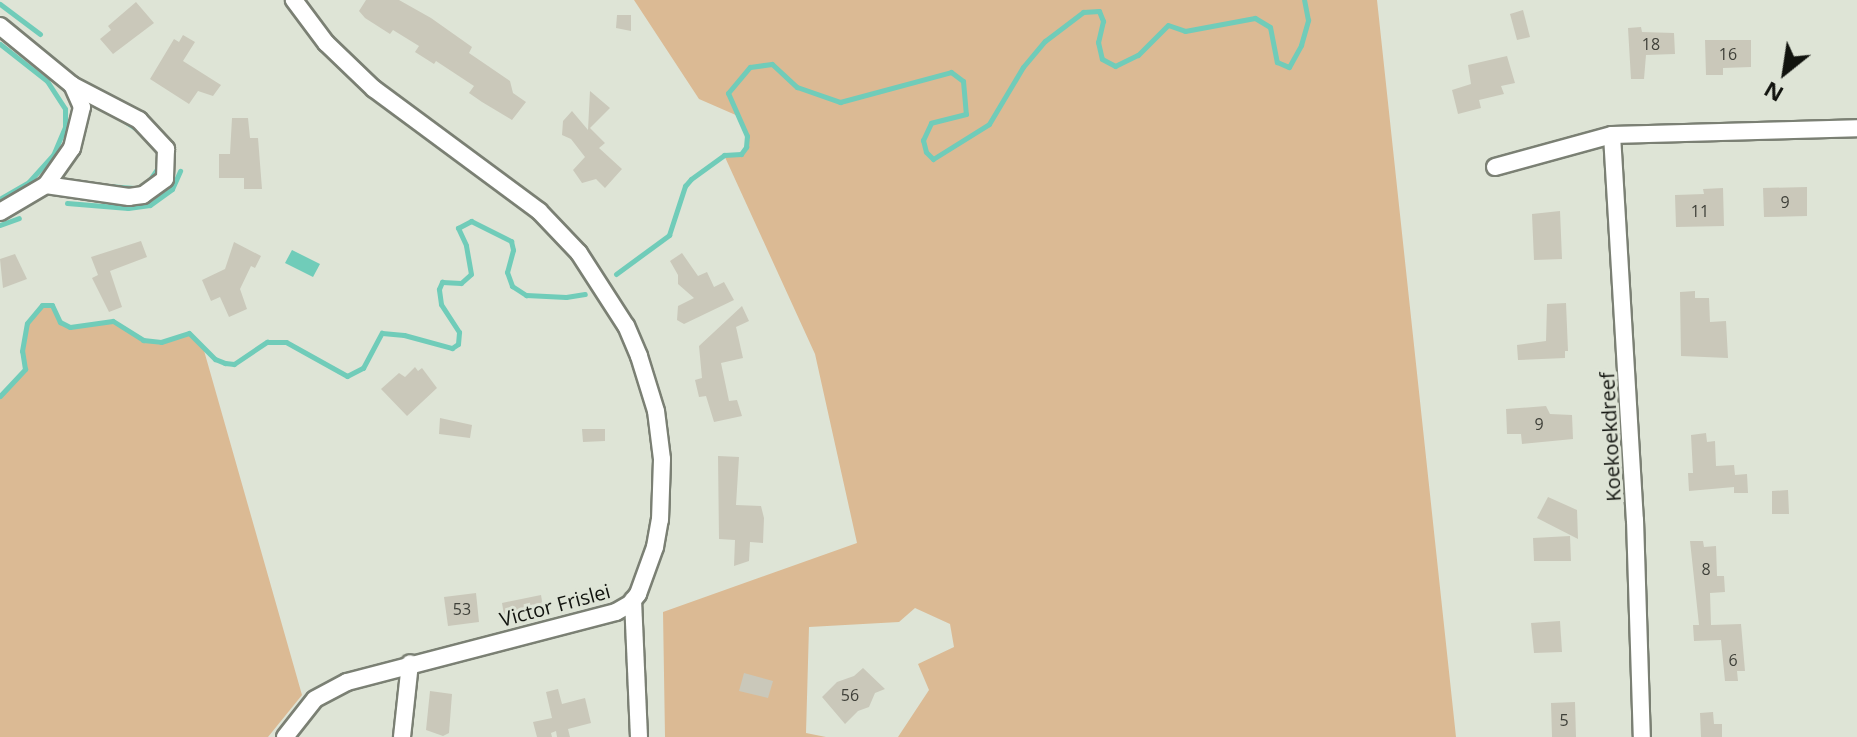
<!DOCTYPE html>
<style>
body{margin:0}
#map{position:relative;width:1857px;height:737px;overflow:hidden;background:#dee4d6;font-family:"Open Sans",sans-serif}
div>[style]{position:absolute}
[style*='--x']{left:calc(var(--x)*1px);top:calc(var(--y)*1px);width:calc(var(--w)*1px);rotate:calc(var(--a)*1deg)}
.green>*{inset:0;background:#dbba94}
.water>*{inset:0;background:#70ccb9}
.stream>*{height:5px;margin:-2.5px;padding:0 2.5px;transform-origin:2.5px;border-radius:2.5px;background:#70ccb9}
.building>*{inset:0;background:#cac8ba}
.roads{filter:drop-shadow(2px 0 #7b8074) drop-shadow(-2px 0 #7b8074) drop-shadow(0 2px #7b8074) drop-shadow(0 -2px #7b8074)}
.minor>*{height:16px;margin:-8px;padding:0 8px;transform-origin:8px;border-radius:8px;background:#fff}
span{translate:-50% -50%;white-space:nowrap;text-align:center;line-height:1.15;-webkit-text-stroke:6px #dee4d6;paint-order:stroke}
.number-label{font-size:16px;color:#3f4039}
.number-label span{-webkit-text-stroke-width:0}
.street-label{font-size:20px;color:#11130e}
.north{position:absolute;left:1745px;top:32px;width:80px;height:80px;-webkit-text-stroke:6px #dee4d6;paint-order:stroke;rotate:210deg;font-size:22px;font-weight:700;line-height:32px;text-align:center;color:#11130e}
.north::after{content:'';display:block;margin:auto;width:28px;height:36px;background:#11130e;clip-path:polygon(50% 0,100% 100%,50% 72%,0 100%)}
</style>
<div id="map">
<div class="green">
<div style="clip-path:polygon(634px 0,1377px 0,1456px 737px,898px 737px,929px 690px,918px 664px,954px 647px,950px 624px,915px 608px,899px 622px,809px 627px,806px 733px,826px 737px,665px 737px,663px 612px,857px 543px,815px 354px,724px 155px,741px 154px,746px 147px,747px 136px,738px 116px,699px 99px)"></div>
<div style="clip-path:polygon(42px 305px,52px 305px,60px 322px,70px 327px,113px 321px,143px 340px,161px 342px,189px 333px,203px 347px,302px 695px,268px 737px,0 737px,0 396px,25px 369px,22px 351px,27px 323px)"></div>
</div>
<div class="water">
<div style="clip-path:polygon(292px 250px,320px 264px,313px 277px,285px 263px)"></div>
</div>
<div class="stream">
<div style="--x:0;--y:4;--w:50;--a:36.9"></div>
<div style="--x:0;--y:44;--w:60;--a:38.2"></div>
<div style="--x:47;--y:81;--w:33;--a:57"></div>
<div style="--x:65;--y:109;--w:18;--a:90"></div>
<div style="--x:65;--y:127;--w:30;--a:113"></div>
<div style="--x:53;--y:155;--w:36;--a:132"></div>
<div style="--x:29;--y:182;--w:32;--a:150"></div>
<div style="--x:120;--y:118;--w:22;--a:34"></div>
<div style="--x:107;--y:186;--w:31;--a:4"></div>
<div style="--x:138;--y:188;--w:10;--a:-24"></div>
<div style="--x:147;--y:184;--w:22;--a:-56"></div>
<div style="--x:67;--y:203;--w:61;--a:4.7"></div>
<div style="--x:128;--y:208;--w:22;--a:-8"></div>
<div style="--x:150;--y:205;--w:27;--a:-36"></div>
<div style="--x:172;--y:189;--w:20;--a:-66"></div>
<div style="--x:0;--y:225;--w:20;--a:-20"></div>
<div style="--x:616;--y:274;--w:66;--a:-36.3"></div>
<div style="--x:669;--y:235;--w:52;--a:-71.9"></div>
<div style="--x:685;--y:186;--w:9;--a:-49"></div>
<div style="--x:691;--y:179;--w:41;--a:-36"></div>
<div style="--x:724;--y:155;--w:17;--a:-3"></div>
<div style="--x:741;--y:154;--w:9;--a:-54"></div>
<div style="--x:746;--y:147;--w:11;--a:-85"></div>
<div style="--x:747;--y:136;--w:47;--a:-113.8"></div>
<div style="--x:728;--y:93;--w:34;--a:-50"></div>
<div style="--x:750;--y:67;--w:22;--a:-8"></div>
<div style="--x:772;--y:64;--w:34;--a:43"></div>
<div style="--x:797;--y:87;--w:46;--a:19.2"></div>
<div style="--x:840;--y:102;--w:115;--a:-15.1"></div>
<div style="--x:951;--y:72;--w:15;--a:37"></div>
<div style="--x:963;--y:81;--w:33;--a:85"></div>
<div style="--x:966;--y:114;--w:36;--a:166"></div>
<div style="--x:931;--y:123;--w:19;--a:115"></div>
<div style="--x:923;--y:140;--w:12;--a:76"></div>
<div style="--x:926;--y:152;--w:10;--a:45"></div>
<div style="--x:933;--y:159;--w:66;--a:-32"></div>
<div style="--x:989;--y:124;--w:66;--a:-59.2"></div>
<div style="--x:1023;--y:67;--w:34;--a:-50"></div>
<div style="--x:1045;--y:41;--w:48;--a:-37.3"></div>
<div style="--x:1083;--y:12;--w:16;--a:-4"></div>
<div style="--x:1099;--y:11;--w:11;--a:68"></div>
<div style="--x:1103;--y:21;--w:22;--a:103"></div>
<div style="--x:1098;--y:42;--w:17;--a:77"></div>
<div style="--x:1102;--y:59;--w:15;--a:28"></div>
<div style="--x:1115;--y:66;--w:25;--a:-26"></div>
<div style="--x:1138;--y:55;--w:42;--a:-45"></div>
<div style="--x:1168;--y:25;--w:18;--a:19"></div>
<div style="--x:1185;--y:31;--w:71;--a:-10.5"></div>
<div style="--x:1255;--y:18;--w:17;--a:31"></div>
<div style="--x:1270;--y:27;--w:36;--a:79"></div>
<div style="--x:1277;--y:62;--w:13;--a:23"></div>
<div style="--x:1289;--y:67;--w:25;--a:-61"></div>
<div style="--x:1301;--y:45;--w:26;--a:-74"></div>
<div style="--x:1308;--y:20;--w:20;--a:-101"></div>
<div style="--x:0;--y:396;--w:37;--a:-47"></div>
<div style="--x:25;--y:369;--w:18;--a:-99"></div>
<div style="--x:22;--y:351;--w:28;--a:-80"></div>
<div style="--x:27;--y:323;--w:23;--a:-50"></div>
<div style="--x:42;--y:305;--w:10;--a:0"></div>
<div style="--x:52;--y:305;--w:19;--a:65"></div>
<div style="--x:60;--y:322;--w:11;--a:27"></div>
<div style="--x:70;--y:327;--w:43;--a:-7.9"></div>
<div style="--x:113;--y:321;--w:36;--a:32"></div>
<div style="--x:143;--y:340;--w:18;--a:6"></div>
<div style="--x:161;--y:342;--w:29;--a:-18"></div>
<div style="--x:189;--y:333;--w:37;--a:45"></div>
<div style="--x:215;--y:359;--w:11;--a:22"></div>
<div style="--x:225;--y:363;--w:9;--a:6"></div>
<div style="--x:234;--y:364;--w:40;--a:-34"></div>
<div style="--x:267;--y:342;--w:19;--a:0"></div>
<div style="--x:286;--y:342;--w:70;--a:29.1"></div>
<div style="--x:347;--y:376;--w:18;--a:-27"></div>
<div style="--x:363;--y:368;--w:40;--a:-62"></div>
<div style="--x:382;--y:333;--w:22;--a:5"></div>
<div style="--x:404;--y:335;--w:50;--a:15.2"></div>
<div style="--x:452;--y:348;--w:7;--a:-34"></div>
<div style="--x:458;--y:344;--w:12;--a:-85"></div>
<div style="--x:459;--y:332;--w:33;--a:-123"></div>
<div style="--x:441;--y:304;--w:15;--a:-98"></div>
<div style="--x:439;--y:289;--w:8;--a:-67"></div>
<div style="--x:442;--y:282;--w:19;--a:3"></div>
<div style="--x:461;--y:283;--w:13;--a:-42"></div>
<div style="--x:471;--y:274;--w:29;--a:-100"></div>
<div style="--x:466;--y:245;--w:19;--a:-115"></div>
<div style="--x:458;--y:228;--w:15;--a:-28"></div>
<div style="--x:471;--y:221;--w:45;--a:26.6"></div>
<div style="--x:511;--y:241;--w:9;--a:77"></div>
<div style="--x:513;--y:250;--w:23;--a:105"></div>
<div style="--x:507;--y:272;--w:15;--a:70"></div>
<div style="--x:512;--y:286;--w:17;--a:33"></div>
<div style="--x:526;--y:295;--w:40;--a:2.9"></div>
<div style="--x:566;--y:297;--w:19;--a:-9"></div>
</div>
<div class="building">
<div style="clip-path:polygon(366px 0,399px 0,431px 18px,472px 47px,469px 53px,510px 81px,513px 93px,526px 102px,512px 120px,482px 102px,469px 93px,474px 86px,436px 61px,434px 64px,415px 52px,419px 46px,393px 30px,390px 34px,365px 18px,359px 11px)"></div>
<div style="clip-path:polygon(136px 2px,154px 23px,113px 54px,100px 39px,111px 30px,108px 26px)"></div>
<div style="clip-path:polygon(1523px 10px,1530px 37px,1517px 40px,1510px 14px)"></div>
<div style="clip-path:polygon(617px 15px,631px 15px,631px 31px,616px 28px)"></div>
<div style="clip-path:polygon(1641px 27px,1642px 32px,1674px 33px,1675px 54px,1646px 55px,1644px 79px,1631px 79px,1628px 28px)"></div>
<div style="clip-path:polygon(183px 35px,195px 42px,183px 61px,221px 85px,213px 96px,198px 91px,189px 104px,150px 79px,174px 39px,179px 42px)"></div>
<div style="clip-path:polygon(1705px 40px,1751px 40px,1751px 67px,1723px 68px,1723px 75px,1706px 75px)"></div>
<div style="clip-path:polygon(1507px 56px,1515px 83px,1501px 86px,1504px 94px,1479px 100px,1481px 108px,1458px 114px,1452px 90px,1471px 84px,1468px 65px)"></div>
<div style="clip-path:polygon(590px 91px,610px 108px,590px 128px,605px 143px,599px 148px,622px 169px,605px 188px,596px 179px,582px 183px,573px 170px,585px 157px,571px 139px,562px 135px,563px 121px,572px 111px,588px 130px)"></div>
<div style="clip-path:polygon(232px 118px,248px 118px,250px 138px,258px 138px,262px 189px,244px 189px,244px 178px,219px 178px,219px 154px,230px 154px)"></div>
<div style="clip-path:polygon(1807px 187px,1807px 216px,1764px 217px,1763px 188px)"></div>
<div style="clip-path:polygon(1723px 188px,1724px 226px,1676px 227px,1675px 195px,1704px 194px,1703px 189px)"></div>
<div style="clip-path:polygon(1560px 211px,1562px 259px,1534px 260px,1532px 214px)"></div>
<div style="clip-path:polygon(141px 241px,147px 257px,110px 271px,122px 307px,109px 312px,92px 278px,98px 275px,91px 257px)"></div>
<div style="clip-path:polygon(234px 242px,261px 256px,255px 268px,251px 266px,240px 289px,247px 309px,229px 317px,220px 297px,211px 301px,202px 280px,225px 269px)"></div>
<div style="clip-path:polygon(682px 253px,698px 276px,707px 272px,714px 287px,724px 282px,734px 300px,684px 324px,677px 320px,678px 306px,694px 298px,678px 284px,678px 275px,670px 261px)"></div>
<div style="clip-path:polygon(15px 254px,27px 279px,3px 288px,0 259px)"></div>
<div style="clip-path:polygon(1695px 291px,1695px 298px,1709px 298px,1710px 322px,1726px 321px,1728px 358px,1681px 356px,1680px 292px)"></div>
<div style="clip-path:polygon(1566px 303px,1568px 351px,1565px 351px,1565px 358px,1518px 360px,1517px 345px,1546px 341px,1547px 304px)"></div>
<div style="clip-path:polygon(742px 306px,749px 321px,736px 327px,743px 358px,721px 363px,729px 401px,737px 400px,742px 416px,714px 422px,706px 396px,699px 397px,695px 380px,702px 378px,699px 346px)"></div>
<div style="clip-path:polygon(415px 367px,418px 371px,422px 368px,437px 388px,407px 416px,381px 389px,399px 373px,405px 377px)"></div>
<div style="clip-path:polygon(1546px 406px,1550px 414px,1572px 415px,1573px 439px,1522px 444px,1521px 434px,1507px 434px,1506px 409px)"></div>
<div style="clip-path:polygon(440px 418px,472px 425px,470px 438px,439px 434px)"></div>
<div style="clip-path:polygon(582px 429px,605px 429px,605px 441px,583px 442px)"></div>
<div style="clip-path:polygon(1706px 433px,1707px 442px,1715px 441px,1716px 466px,1734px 465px,1735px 475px,1747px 474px,1748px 493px,1734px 493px,1734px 487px,1689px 491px,1688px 473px,1693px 473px,1691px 435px)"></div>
<div style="clip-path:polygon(718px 456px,739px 457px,736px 505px,761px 506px,764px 518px,763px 543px,750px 542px,749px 561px,734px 566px,735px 540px,719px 539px)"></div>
<div style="clip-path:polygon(1788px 490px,1789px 514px,1772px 514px,1772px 491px)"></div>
<div style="clip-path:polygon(1548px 497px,1577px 510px,1578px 539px,1537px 518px)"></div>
<div style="clip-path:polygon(1570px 536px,1571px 561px,1534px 561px,1533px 538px)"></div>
<div style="clip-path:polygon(1690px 541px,1703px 541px,1704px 547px,1716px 546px,1717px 576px,1724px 576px,1725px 592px,1710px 593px,1711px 625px,1741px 624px,1745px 671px,1737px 671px,1738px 681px,1725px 681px,1721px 640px,1694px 641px,1693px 625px,1699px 625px)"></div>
<div style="clip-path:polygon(476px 593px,479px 622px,448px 626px,444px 597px)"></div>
<div style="clip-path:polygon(541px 595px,543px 607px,504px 615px,502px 603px)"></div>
<div style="clip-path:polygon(1560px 621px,1562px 652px,1534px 653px,1531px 623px)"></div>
<div style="clip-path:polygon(863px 668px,885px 689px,875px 693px,869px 707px,858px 711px,845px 724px,822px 697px,837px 682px,854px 676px)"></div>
<div style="clip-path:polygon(744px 673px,773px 681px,768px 698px,739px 691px)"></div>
<div style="clip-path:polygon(558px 689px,562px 704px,585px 698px,591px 723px,568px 729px,570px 737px,557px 737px,556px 731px,551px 733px,552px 737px,537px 737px,533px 722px,552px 718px,546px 692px)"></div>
<div style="clip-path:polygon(430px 691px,452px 694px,449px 733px,443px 736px,426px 730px)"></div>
<div style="clip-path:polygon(1575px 702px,1576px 737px,1552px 737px,1551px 703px)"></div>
<div style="clip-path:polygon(1713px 712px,1714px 724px,1722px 724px,1722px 737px,1701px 737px,1700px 713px)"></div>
</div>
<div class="roads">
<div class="minor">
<div style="--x:0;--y:26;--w:93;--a:39.3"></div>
<div style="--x:72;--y:85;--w:76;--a:27.6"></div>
<div style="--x:139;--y:120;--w:40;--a:47"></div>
<div style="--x:166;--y:149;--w:30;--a:92"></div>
<div style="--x:165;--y:179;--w:27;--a:144"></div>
<div style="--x:143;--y:195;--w:14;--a:172"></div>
<div style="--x:129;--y:197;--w:84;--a:-171.8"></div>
<div style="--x:1612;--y:135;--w:386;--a:86.6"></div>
<div style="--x:1635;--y:520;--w:217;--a:88.2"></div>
<div style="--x:1495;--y:167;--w:121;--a:-15.3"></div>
<div style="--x:1612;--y:135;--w:245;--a:-1.6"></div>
<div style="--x:0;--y:212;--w:53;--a:-30.4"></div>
<div style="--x:46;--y:185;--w:45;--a:-54.9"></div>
<div style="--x:72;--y:148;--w:42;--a:-76.3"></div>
<div style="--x:82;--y:107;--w:24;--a:-114"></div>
<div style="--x:633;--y:600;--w:137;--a:87.5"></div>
<div style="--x:285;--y:737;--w:48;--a:-51.7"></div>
<div style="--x:315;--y:699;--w:36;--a:-28"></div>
<div style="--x:347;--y:682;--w:278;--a:-14.6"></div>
<div style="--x:616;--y:612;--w:16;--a:-30"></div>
<div style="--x:630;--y:604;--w:13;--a:-51"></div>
<div style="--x:638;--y:594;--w:50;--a:-70.1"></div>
<div style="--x:655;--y:547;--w:27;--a:-80"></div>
<div style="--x:660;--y:520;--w:61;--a:-88.1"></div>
<div style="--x:662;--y:459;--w:48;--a:-97.1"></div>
<div style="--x:656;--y:411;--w:58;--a:-107.2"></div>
<div style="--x:639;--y:356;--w:33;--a:-113"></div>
<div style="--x:626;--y:326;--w:87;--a:-122.8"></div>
<div style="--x:579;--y:253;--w:58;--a:-133.6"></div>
<div style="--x:539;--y:211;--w:205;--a:-143.5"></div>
<div style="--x:374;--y:89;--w:66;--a:-136.2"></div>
<div style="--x:326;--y:43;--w:54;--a:-126.7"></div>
<div style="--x:402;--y:737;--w:74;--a:-83.8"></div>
</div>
</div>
<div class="number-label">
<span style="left:1651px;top:44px">18</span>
<span style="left:1728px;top:54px">16</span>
<span style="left:1785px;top:202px">9</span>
<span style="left:1700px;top:211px">11</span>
<span style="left:1539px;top:424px">9</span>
<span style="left:1706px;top:569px">8</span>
<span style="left:462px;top:609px">53</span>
<span style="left:1733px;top:660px">6</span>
<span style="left:850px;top:695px">56</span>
<span style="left:1564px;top:720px">5</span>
</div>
<div class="street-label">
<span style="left:1610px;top:437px;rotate:-93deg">Koekoekdreef</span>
<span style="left:555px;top:605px;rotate:-15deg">Victor Frislei</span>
</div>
<div class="north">N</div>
</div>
